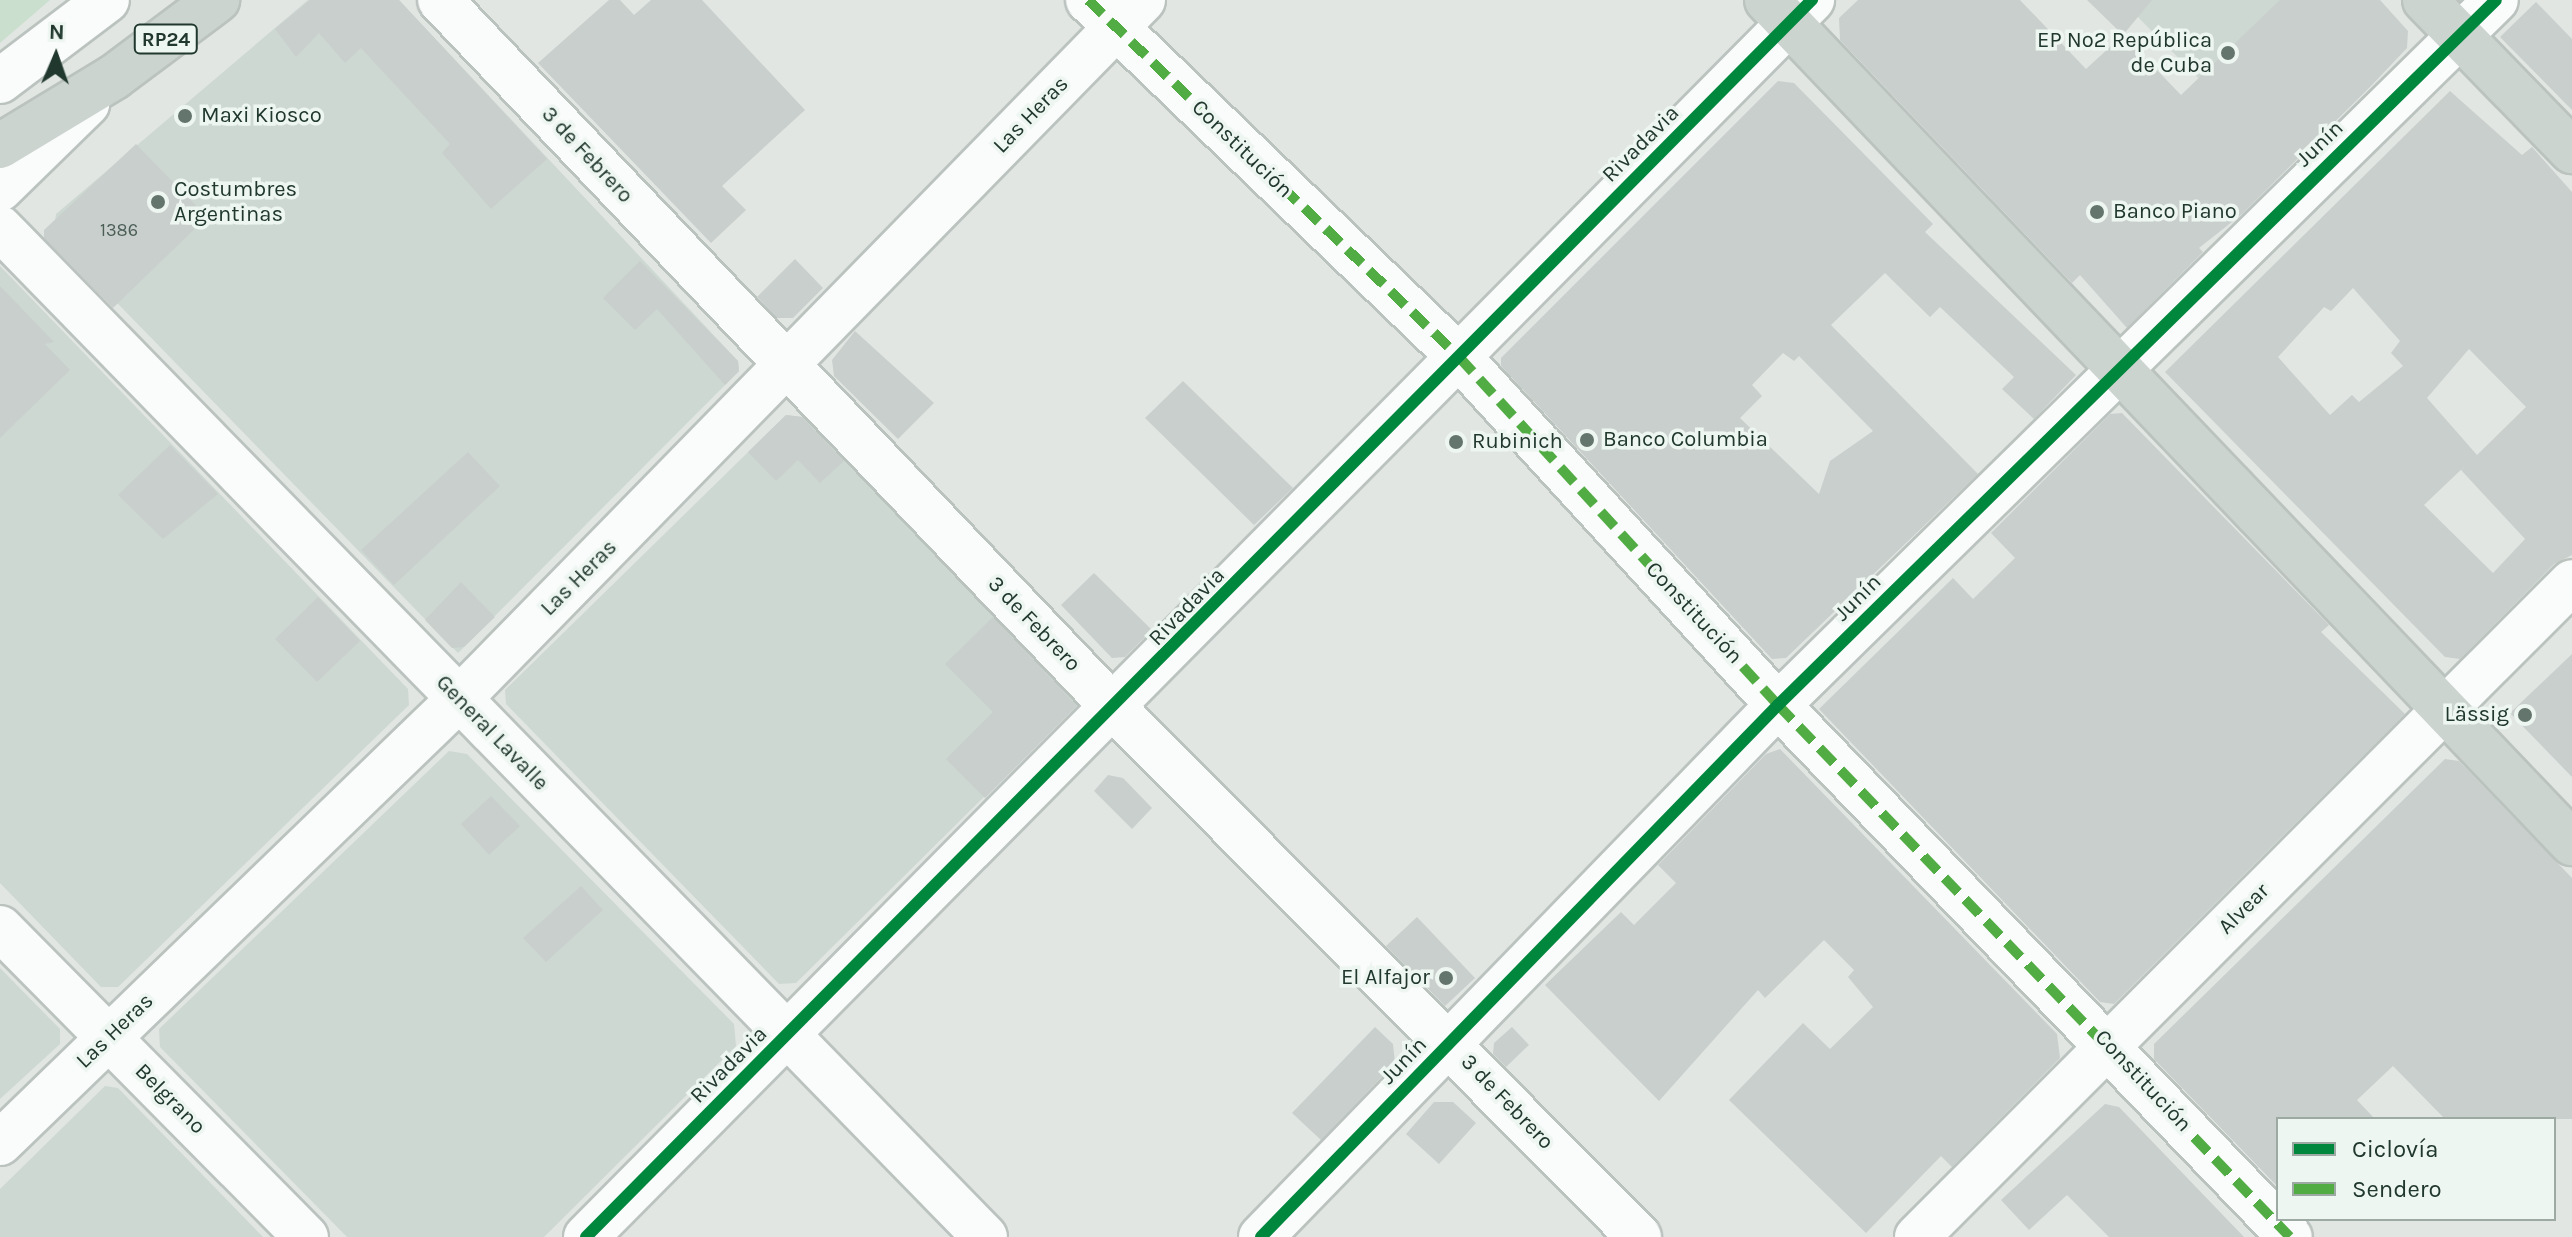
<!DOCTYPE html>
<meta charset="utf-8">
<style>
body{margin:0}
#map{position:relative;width:2572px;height:1237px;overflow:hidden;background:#e1e6e3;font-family:Karla,sans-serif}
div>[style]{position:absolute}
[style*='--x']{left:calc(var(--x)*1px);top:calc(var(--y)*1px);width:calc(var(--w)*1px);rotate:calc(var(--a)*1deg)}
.built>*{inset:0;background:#ced8d2}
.green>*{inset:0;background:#cadfcd}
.building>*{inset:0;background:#c9cfcc}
.roads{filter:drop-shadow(2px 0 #bbc3bf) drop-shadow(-2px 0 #bbc3bf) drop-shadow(0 2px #bbc3bf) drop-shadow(0 -2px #bbc3bf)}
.minor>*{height:44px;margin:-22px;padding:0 22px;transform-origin:22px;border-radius:22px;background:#fafbfb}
.major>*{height:44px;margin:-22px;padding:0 22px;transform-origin:22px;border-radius:22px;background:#ccd4d0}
.quiet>*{height:10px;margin-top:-5px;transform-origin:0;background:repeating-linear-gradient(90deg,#52ac44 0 20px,transparent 0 30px)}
.cycleway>*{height:12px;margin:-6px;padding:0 6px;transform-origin:6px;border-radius:6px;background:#00873e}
.dots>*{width:22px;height:22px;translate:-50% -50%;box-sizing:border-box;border:4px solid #eef6f1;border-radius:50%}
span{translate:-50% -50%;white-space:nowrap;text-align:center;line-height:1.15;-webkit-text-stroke:7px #eef6f1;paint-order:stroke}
.number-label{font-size:18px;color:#4b5e56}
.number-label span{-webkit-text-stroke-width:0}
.shield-label span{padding:2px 6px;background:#eef6f1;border:2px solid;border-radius:6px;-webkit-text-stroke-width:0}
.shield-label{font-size:20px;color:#20382e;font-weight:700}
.poi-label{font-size:22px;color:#20382e}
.right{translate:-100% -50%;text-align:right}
.left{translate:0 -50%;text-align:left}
.street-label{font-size:22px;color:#20382e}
.legend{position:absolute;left:2276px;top:1117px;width:280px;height:104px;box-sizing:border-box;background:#eef6f1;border:2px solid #9caaa3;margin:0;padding:10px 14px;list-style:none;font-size:24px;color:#20382e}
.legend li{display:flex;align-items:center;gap:16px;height:40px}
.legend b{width:40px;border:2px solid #9caaa3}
.north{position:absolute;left:16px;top:16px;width:80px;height:80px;-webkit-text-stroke:6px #eef6f1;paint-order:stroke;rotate:2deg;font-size:22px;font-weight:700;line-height:32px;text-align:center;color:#20382e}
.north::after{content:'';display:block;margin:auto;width:28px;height:36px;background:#20382e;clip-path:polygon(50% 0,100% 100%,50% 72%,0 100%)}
</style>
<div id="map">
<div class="built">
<div style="clip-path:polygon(308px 0,399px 0,738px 361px,739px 371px,458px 653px,53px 237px,56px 214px)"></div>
<div style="clip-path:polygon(2121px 0,2336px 0,2227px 107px)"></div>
<div style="clip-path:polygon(0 266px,408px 689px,409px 705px,118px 987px,101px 987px,0 883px)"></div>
<div style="clip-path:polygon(786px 415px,803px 417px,1079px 703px,796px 983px,779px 984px,506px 704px,505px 690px)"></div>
<div style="clip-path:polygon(449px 751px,467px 754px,734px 1024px,736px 1046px,544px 1237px,347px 1237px,160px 1047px,159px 1029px)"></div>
<div style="clip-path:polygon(0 968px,60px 1029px,60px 1044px,0 1099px)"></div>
<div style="clip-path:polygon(105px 1086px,118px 1088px,263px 1237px,0 1237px,0 1189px)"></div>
</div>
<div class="green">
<div style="clip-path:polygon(0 0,50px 0,0 43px)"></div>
</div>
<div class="building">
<div style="clip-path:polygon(310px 0,399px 0,547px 159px,491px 209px,442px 153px,450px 144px,361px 48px,345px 63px,319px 33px,296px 57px,275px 29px)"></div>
<div style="clip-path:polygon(609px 0,620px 0,634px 15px,651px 0,702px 0,805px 110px,722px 186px,746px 210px,711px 243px,538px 63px)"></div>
<div style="clip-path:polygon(1858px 0,2020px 0,2086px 69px,2123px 35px,2181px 95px,2280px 0,2380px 0,2408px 31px,2407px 48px,2371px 86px,2242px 214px,2199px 248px,2203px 252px,2127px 328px,2080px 275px,2072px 283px,1840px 40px,1839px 18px)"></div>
<div style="clip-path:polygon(2087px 0,2152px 0,2123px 35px)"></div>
<div style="clip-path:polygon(2536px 2px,2572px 39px,2572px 110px,2500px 37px)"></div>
<div style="clip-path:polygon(evenodd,1778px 81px,1794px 83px,1933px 224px,1925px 232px,2076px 375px,2034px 419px,2002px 389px,2014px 377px,1940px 307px,1930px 317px,1885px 273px,1831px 325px,1978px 474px,1786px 658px,1772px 659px,1501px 366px,1501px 358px,1778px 81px,1783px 353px,1794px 361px,1799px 356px,1873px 431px,1830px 461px,1819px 494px,1740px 418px,1762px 396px,1752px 385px,1783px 353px)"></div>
<div style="clip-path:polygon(evenodd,2450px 91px,2522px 155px,2532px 147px,2572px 192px,2572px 555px,2554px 564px,2460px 659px,2445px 657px,2165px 372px,2450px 91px,2353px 288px,2400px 341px,2391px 353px,2403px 366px,2359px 402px,2352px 395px,2330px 415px,2278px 357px,2324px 307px,2331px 311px,2353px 288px,2450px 91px,2469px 349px,2526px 407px,2477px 455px,2427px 398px,2469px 349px,2450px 91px,2466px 465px,2461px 470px,2525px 539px,2493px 573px,2424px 505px,2466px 465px)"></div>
<div style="clip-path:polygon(136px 144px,207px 217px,113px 308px,44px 238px,44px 230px)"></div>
<div style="clip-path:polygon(795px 259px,823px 288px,793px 318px,777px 318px,757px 297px)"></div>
<div style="clip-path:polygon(640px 261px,738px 361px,739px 371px,725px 385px,657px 309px,635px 330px,603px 298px)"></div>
<div style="clip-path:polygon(0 286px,54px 342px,45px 344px,70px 370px,0 438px)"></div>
<div style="clip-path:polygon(855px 331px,934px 403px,898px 439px,834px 376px,832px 360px)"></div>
<div style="clip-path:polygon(1183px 381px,1293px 488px,1254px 525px,1145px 418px)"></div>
<div style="clip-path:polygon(2122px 413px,2329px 625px,2321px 632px,2405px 714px,2114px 1004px,2100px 1002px,1819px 709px,1953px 578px,1973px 599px,2015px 558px,1991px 533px,2110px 414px)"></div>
<div style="clip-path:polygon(786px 415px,802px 417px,844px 461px,820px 483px,798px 460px,776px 481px,748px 452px)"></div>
<div style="clip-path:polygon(170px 445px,218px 494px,163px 539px,118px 495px)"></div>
<div style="clip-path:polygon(468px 452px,500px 486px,394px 585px,361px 550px)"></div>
<div style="clip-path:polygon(1094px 573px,1152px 630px,1125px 657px,1112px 658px,1061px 605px)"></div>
<div style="clip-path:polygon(461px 582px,495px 617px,464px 647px,452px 648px,425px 620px)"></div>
<div style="clip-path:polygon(318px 597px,360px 641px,317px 682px,275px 639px)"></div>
<div style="clip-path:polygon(993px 617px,1077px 706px,985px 798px,946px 759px,993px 712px,945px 664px)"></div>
<div style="clip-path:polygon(2572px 654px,2572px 777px,2510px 713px)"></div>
<div style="clip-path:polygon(1780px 749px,2057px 1034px,2060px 1058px,1952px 1167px,1941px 1156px,1866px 1233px,1729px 1100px,1803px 1023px,1830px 1049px,1873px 1007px,1848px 977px,1854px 970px,1824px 940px,1765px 998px,1758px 990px,1659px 1101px,1545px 985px,1621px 912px,1634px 925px,1676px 883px,1658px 865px,1766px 754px)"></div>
<div style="clip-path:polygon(2445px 759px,2459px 761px,2572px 878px,2572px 1119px,2445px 1119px,2393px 1066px,2357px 1100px,2375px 1119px,2278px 1119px,2278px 1187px,2154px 1059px,2154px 1044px)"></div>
<div style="clip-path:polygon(1108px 775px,1123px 778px,1152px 808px,1132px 829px,1094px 791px)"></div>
<div style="clip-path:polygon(491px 796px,520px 826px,489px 855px,461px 824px)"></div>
<div style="clip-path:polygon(581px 886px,603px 910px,546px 962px,523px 938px)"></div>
<div style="clip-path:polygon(1417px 917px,1475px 978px,1445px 1006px,1386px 946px)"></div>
<div style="clip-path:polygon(1375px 1027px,1393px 1044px,1395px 1063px,1321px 1140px,1292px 1113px)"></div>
<div style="clip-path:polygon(1512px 1027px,1529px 1045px,1506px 1067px,1493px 1054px,1494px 1043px)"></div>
<div style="clip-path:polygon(1434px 1102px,1453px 1102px,1476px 1123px,1439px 1164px,1406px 1134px)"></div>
<div style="clip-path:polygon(2105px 1104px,2119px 1107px,2244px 1237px,2109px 1237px,2067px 1195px,2029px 1230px,2001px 1200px)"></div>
</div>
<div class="roads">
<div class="minor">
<div style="--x:440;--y:0;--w:979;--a:46.41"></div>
<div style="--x:1115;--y:709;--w:744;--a:45.22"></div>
<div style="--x:1088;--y:0;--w:515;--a:43.9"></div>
<div style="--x:1459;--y:357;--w:472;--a:47.5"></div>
<div style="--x:1778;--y:705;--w:738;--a:46.1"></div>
<div style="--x:0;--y:81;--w:134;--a:-37.1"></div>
<div style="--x:0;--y:189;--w:122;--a:-44.3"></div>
<div style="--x:0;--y:228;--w:1410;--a:45.69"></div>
<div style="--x:0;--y:928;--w:435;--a:45.3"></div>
<div style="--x:0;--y:1143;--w:639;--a:-44.05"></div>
<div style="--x:459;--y:699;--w:978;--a:-45.62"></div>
<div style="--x:586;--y:1237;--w:1742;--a:-45.26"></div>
<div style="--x:1261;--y:1237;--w:742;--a:-45.82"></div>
<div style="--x:1778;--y:705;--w:1006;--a:-44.48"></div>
<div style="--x:1917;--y:1237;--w:926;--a:-45"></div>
</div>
<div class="major">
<div style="--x:1767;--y:0;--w:1166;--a:46.32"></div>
<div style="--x:2425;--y:0;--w:211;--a:45.8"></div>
<div style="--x:0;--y:146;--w:133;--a:-31.2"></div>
<div style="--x:114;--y:77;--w:129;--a:-36.8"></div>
</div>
</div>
<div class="quiet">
<div style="--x:1088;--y:0;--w:515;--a:43.9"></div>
<div style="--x:1459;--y:357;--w:472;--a:47.5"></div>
<div style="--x:1778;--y:705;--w:738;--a:46.1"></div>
</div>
<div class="cycleway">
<div style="--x:586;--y:1237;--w:1742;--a:-45.26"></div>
<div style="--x:1261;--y:1237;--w:742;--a:-45.82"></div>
<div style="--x:1778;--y:705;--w:1006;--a:-44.48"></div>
</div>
<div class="dots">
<div style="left:2228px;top:53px;background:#64756d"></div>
<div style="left:185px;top:116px;background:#64756d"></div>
<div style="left:158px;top:202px;background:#64756d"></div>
<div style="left:2097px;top:212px;background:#64756d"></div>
<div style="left:1587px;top:440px;background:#64756d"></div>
<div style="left:1456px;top:442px;background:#64756d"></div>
<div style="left:2525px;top:715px;background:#64756d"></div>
<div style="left:1446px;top:978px;background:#64756d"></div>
</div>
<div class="number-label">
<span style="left:119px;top:230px">1386</span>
</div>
<div class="shield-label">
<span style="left:166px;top:39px">RP24</span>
</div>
<div class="poi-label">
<span class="right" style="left:2212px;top:53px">EP Nº2 República<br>de Cuba</span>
<span class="left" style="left:201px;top:116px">Maxi Kiosco</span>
<span class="left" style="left:174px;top:202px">Costumbres<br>Argentinas</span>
<span class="left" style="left:2113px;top:212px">Banco Piano</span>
<span class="left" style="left:1603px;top:440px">Banco Columbia</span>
<span class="left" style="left:1472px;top:442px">Rubinich</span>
<span class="right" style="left:2509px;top:715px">Lässig</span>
<span class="right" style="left:1430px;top:978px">El Alfajor</span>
</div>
<div class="street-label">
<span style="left:1031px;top:115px;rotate:-46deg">Las Heras</span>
<span style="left:1641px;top:144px;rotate:-45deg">Rivadavia</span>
<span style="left:2320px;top:144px;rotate:-44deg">Junín</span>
<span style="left:1242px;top:149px;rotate:44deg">Constitución</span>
<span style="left:587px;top:155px;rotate:47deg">3 de Febrero</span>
<span style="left:579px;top:578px;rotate:-45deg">Las Heras</span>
<span style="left:1858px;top:598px;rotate:-45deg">Junín</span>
<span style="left:1187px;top:607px;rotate:-46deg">Rivadavia</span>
<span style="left:1694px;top:613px;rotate:47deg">Constitución</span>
<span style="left:1034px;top:624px;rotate:46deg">3 de Febrero</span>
<span style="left:492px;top:733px;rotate:46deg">General Lavalle</span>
<span style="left:2244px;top:909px;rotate:-45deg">Alvear</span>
<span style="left:115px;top:1031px;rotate:-44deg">Las Heras</span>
<span style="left:1404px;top:1061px;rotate:-46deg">Junín</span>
<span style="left:729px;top:1065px;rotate:-45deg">Rivadavia</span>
<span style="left:2143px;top:1081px;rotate:47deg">Constitución</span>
<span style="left:170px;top:1099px;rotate:45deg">Belgrano</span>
<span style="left:1507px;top:1102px;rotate:46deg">3 de Febrero</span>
</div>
<ul class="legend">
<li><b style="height:10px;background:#00873e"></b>Ciclovía</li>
<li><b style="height:10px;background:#52ac44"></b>Sendero</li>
</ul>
<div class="north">N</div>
</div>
